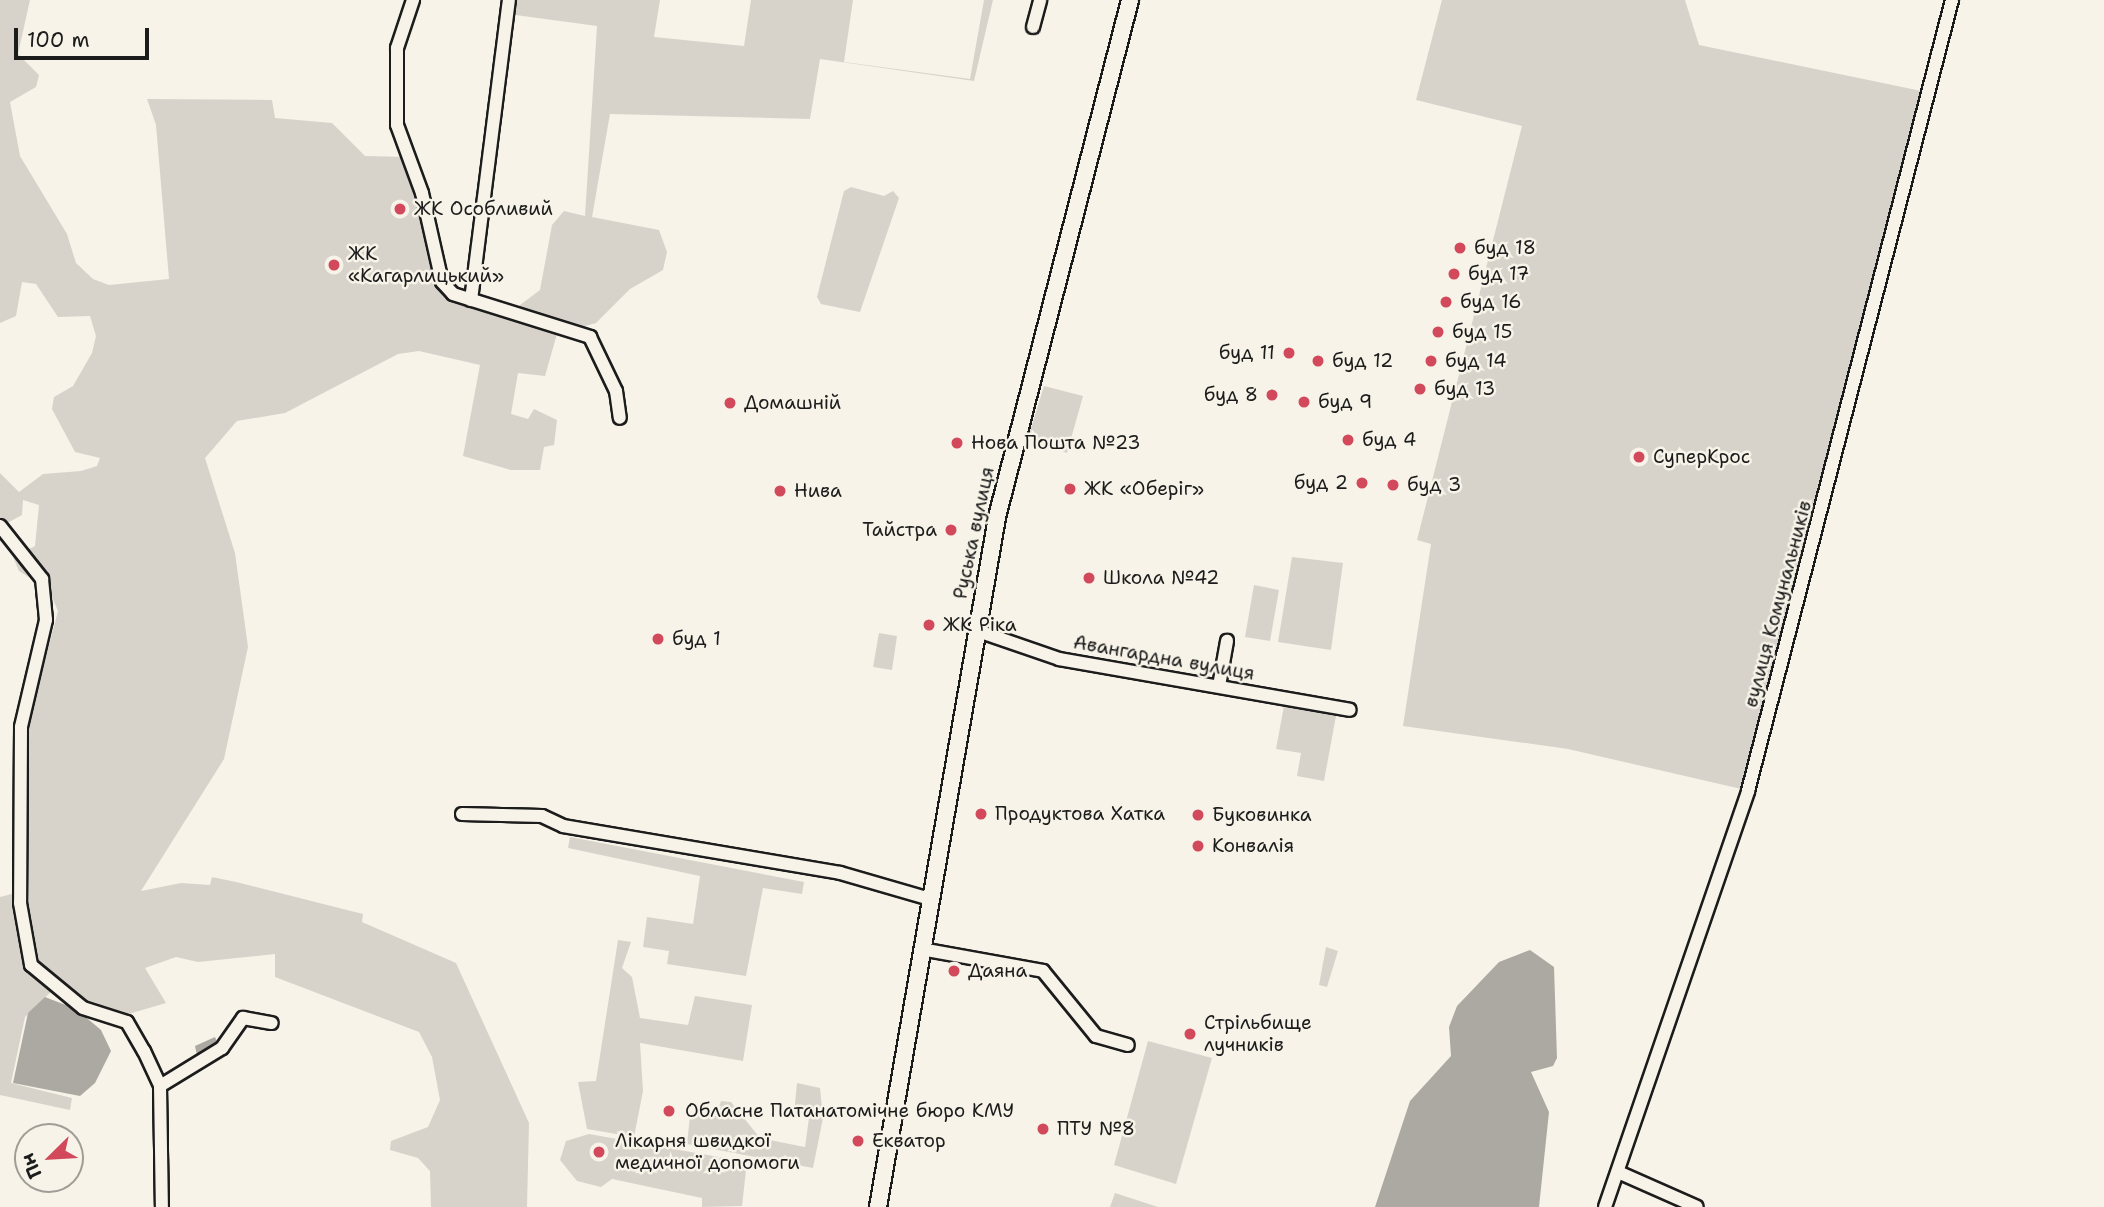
<!DOCTYPE html>
<meta charset="utf-8">
<style>
body{margin:0}
#map{position:relative;width:2104px;height:1207px;overflow:hidden;background:#f7f3e8;font-family:"Shantell Sans",sans-serif}
div>[style]{position:absolute}
[style*='--x']{left:calc(var(--x)*1px);top:calc(var(--y)*1px);width:calc(var(--w)*1px);rotate:calc(var(--a)*1deg)}
.green>*{inset:0;background:#d7d3cb}
.water>*{inset:0;background:#aca9a2}
.roads{filter:drop-shadow(2px 0 #1c1c1c) drop-shadow(-2px 0 #1c1c1c) drop-shadow(0 2px #1c1c1c) drop-shadow(0 -2px #1c1c1c)}
.minor>*{height:12px;margin:-6px;padding:0 6px;transform-origin:6px;border-radius:6px;background:#f7f3e8}
.major>*{height:16px;margin:-8px;padding:0 8px;transform-origin:8px;border-radius:8px;background:#f7f3e8}
.dots>*{width:19px;height:19px;translate:-50% -50%;box-sizing:border-box;border:4px solid #f7f3e8;border-radius:50%}
span{translate:-50% -50%;white-space:nowrap;text-align:center;line-height:1.15;-webkit-text-stroke:5px #f7f3e8;paint-order:stroke}
.poi-label{font-size:19px;color:#1c1c1c}
.left{translate:0 -50%;text-align:left}
.right{translate:-100% -50%;text-align:right}
.street-label{font-size:19px;color:#1c1c1c}
.north{position:absolute;left:14px;top:1123px;width:70px;height:70px;box-sizing:border-box;background:#f7f3e8;border:2px solid #9f9d96;border-radius:50%;rotate:246deg;font-size:19px;font-weight:700;line-height:28px;text-align:center;color:#1c1c1c}
.north::after{content:'';display:block;margin:auto;width:24px;height:32px;background:#d1495b;clip-path:polygon(50% 0,100% 100%,50% 72%,0 100%)}
.scale{position:absolute;left:14px;top:28px;width:135px;height:32px;box-sizing:border-box;border:4px solid #1c1c1c;border-top:0;padding-left:9px;font-size:21px;line-height:24px;white-space:nowrap;color:#1c1c1c;-webkit-text-stroke:5px #f7f3e8;paint-order:stroke}
</style>
<div id="map">
<div class="green">
<div style="clip-path:polygon(0 0,30px 0,18px 54px,39px 75px,36px 87px,10px 102px,20px 156px,67px 234px,76px 263px,93px 279px,109px 285px,169px 279px,156px 125px,147px 99px,272px 100px,275px 118px,332px 123px,365px 156px,409px 157px,454px 302px,508px 314px,540px 290px,552px 225px,564px 211px,585px 216px,597px 26px,500px 13px,501px 0,660px 0,654px 37px,744px 46px,751px 0,853px 0,844px 62px,970px 79px,984px 0,993px 0,974px 81px,820px 59px,810px 119px,610px 114px,592px 217px,659px 230px,667px 252px,663px 270px,630px 289px,596px 323px,557px 334px,545px 376px,518px 373px,511px 414px,528px 419px,534px 409px,557px 420px,554px 445px,544px 447px,540px 470px,511px 470px,463px 456px,480px 365px,419px 351px,398px 354px,285px 413px,237px 421px,205px 458px,235px 553px,248px 647px,224px 759px,141px 891px,181px 883px,210px 885px,212px 877px,236px 882px,363px 914px,362px 922px,456px 963px,529px 1123px,527px 1207px,431px 1207px,430px 1171px,418px 1158px,390px 1150px,391px 1141px,428px 1127px,440px 1100px,432px 1057px,419px 1032px,275px 977px,275px 954px,198px 962px,176px 957px,145px 968px,166px 1003px,125px 1015px,87px 1006px,58px 985px,25px 1017px,11px 1083px,72px 1098px,70px 1110px,0 1095px,0 897px,27px 890px,26px 732px,58px 611px,49px 590px,19px 571px,13px 557px,35px 546px,39px 505px,23px 500px,22px 515px,0 527px,0 473px,19px 492px,43px 474px,81px 471px,97px 466px,100px 458px,75px 452px,52px 409px,54px 397px,73px 386px,92px 353px,96px 336px,90px 316px,58px 317px,36px 284px,22px 282px,16px 316px,0 323px)"></div>
<div style="clip-path:polygon(1442px 0,1685px 0,1699px 45px,1931px 93px,1750px 791px,1568px 749px,1403px 726px,1431px 544px,1417px 540px,1522px 126px,1416px 100px)"></div>
<div style="clip-path:polygon(851px 187px,884px 196px,893px 191px,899px 198px,860px 312px,821px 304px,817px 297px,844px 191px)"></div>
<div style="clip-path:polygon(1044px 386px,1083px 396px,1067px 453px,1028px 438px)"></div>
<div style="clip-path:polygon(1292px 557px,1343px 563px,1331px 650px,1278px 642px)"></div>
<div style="clip-path:polygon(1254px 585px,1279px 590px,1270px 641px,1245px 637px)"></div>
<div style="clip-path:polygon(879px 633px,897px 636px,892px 670px,873px 667px)"></div>
<div style="clip-path:polygon(1284px 706px,1336px 716px,1324px 781px,1297px 776px,1301px 753px,1276px 749px)"></div>
<div style="clip-path:polygon(570px 837px,804px 882px,802px 894px,763px 888px,746px 976px,667px 964px,669px 951px,643px 947px,647px 917px,693px 924px,700px 876px,568px 848px)"></div>
<div style="clip-path:polygon(618px 940px,631px 942px,622px 968px,632px 977px,640px 1018px,688px 1025px,695px 996px,752px 1005px,743px 1061px,640px 1043px,643px 1091px,634px 1137px,587px 1129px,578px 1082px,596px 1081px)"></div>
<div style="clip-path:polygon(1326px 947px,1338px 951px,1327px 987px,1319px 985px)"></div>
<div style="clip-path:polygon(1148px 1041px,1212px 1058px,1176px 1184px,1114px 1165px)"></div>
<div style="clip-path:polygon(797px 1083px,820px 1088px,823px 1118px,813px 1168px,687px 1144px,690px 1116px,716px 1116px,721px 1101px,731px 1102px,760px 1138px,805px 1147px,809px 1118px,794px 1114px)"></div>
<div style="clip-path:polygon(589px 1134px,747px 1162px,742px 1206px,702px 1207px,702px 1198px,612px 1179px,601px 1187px,577px 1181px,560px 1160px,566px 1141px)"></div>
<div style="clip-path:polygon(1115px 1193px,1158px 1207px,1110px 1207px)"></div>
</div>
<div class="water">
<div style="clip-path:polygon(1530px 950px,1554px 967px,1557px 1058px,1553px 1066px,1531px 1072px,1549px 1112px,1539px 1207px,1375px 1207px,1410px 1101px,1451px 1056px,1449px 1027px,1457px 1006px,1499px 962px)"></div>
<div style="clip-path:polygon(45px 997px,76px 1009px,101px 1030px,111px 1051px,95px 1083px,80px 1096px,13px 1083px,28px 1013px)"></div>
<div style="clip-path:polygon(215px 1037px,219px 1047px,198px 1060px,195px 1046px)"></div>
</div>
<div class="roads">
<div class="minor">
<div style="--x:413;--y:0;--w:51;--a:108.4"></div>
<div style="--x:397;--y:48;--w:77;--a:90"></div>
<div style="--x:397;--y:125;--w:72;--a:69.8"></div>
<div style="--x:422;--y:193;--w:91;--a:77.3"></div>
<div style="--x:442;--y:282;--w:16;--a:47"></div>
<div style="--x:453;--y:294;--w:144;--a:17.4"></div>
<div style="--x:590;--y:337;--w:60;--a:64.3"></div>
<div style="--x:616;--y:391;--w:27;--a:82"></div>
<div style="--x:1033;--y:27;--w:28;--a:-75"></div>
<div style="--x:471;--y:300;--w:302;--a:-82.8"></div>
<div style="--x:0;--y:526;--w:68;--a:51.6"></div>
<div style="--x:42;--y:579;--w:41;--a:84.4"></div>
<div style="--x:46;--y:620;--w:110;--a:103.2"></div>
<div style="--x:21;--y:727;--w:176;--a:90.3"></div>
<div style="--x:20;--y:903;--w:63;--a:79.9"></div>
<div style="--x:31;--y:965;--w:67;--a:39.6"></div>
<div style="--x:83;--y:1008;--w:46;--a:17.7"></div>
<div style="--x:127;--y:1022;--w:34;--a:60"></div>
<div style="--x:144;--y:1051;--w:38;--a:65"></div>
<div style="--x:160;--y:1086;--w:121;--a:89.1"></div>
<div style="--x:975;--y:630;--w:89;--a:19"></div>
<div style="--x:1059;--y:659;--w:295;--a:9.9"></div>
<div style="--x:1219;--y:686;--w:46;--a:-79.9"></div>
<div style="--x:462;--y:814;--w:80;--a:1.4"></div>
<div style="--x:542;--y:816;--w:23;--a:25"></div>
<div style="--x:563;--y:826;--w:281;--a:9.6"></div>
<div style="--x:840;--y:873;--w:94;--a:16.1"></div>
<div style="--x:921;--y:949;--w:124;--a:10.2"></div>
<div style="--x:1043;--y:971;--w:84;--a:50.8"></div>
<div style="--x:1096;--y:1036;--w:33;--a:16"></div>
<div style="--x:160;--y:1086;--w:73;--a:-31.5"></div>
<div style="--x:222;--y:1048;--w:37;--a:-55"></div>
<div style="--x:243;--y:1018;--w:29;--a:10"></div>
<div style="--x:1618;--y:1172;--w:86;--a:23.9"></div>
<div style="--x:1605;--y:1207;--w:440;--a:-71"></div>
<div style="--x:1748;--y:791;--w:817;--a:-75.54"></div>
</div>
<div class="major">
<div style="--x:878;--y:1207;--w:700;--a:-80.21"></div>
<div style="--x:997;--y:517;--w:534;--a:-75.57"></div>
</div>
</div>
<div class="dots">
<div style="left:400px;top:209px;background:#d1495b"></div>
<div style="left:1460px;top:248px;background:#d1495b"></div>
<div style="left:334px;top:265px;background:#d1495b"></div>
<div style="left:1454px;top:274px;background:#d1495b"></div>
<div style="left:1446px;top:302px;background:#d1495b"></div>
<div style="left:1438px;top:332px;background:#d1495b"></div>
<div style="left:1289px;top:353px;background:#d1495b"></div>
<div style="left:1318px;top:361px;background:#d1495b"></div>
<div style="left:1431px;top:361px;background:#d1495b"></div>
<div style="left:1420px;top:389px;background:#d1495b"></div>
<div style="left:1272px;top:395px;background:#d1495b"></div>
<div style="left:1304px;top:402px;background:#d1495b"></div>
<div style="left:730px;top:403px;background:#d1495b"></div>
<div style="left:1348px;top:440px;background:#d1495b"></div>
<div style="left:957px;top:443px;background:#d1495b"></div>
<div style="left:1639px;top:457px;background:#d1495b"></div>
<div style="left:1362px;top:483px;background:#d1495b"></div>
<div style="left:1393px;top:485px;background:#d1495b"></div>
<div style="left:1070px;top:489px;background:#d1495b"></div>
<div style="left:780px;top:491px;background:#d1495b"></div>
<div style="left:951px;top:530px;background:#d1495b"></div>
<div style="left:1089px;top:578px;background:#d1495b"></div>
<div style="left:929px;top:625px;background:#d1495b"></div>
<div style="left:658px;top:639px;background:#d1495b"></div>
<div style="left:981px;top:814px;background:#d1495b"></div>
<div style="left:1198px;top:815px;background:#d1495b"></div>
<div style="left:1198px;top:846px;background:#d1495b"></div>
<div style="left:954px;top:971px;background:#d1495b"></div>
<div style="left:1190px;top:1034px;background:#d1495b"></div>
<div style="left:669px;top:1111px;background:#d1495b"></div>
<div style="left:1043px;top:1129px;background:#d1495b"></div>
<div style="left:858px;top:1141px;background:#d1495b"></div>
<div style="left:599px;top:1152px;background:#d1495b"></div>
</div>
<div class="poi-label">
<span class="left" style="left:414px;top:209px">ЖК Особливий</span>
<span class="left" style="left:1474px;top:248px">буд 18</span>
<span class="left" style="left:348px;top:265px">ЖК<br>«Кагарлицький»</span>
<span class="left" style="left:1468px;top:274px">буд 17</span>
<span class="left" style="left:1460px;top:302px">буд 16</span>
<span class="left" style="left:1452px;top:332px">буд 15</span>
<span class="right" style="left:1275px;top:353px">буд 11</span>
<span class="left" style="left:1332px;top:361px">буд 12</span>
<span class="left" style="left:1445px;top:361px">буд 14</span>
<span class="left" style="left:1434px;top:389px">буд 13</span>
<span class="right" style="left:1258px;top:395px">буд 8</span>
<span class="left" style="left:1318px;top:402px">буд 9</span>
<span class="left" style="left:744px;top:403px">Домашній</span>
<span class="left" style="left:1362px;top:440px">буд 4</span>
<span class="left" style="left:971px;top:443px">Нова Пошта №23</span>
<span class="left" style="left:1653px;top:457px">СуперКрос</span>
<span class="right" style="left:1348px;top:483px">буд 2</span>
<span class="left" style="left:1407px;top:485px">буд 3</span>
<span class="left" style="left:1084px;top:489px">ЖК «Оберіг»</span>
<span class="left" style="left:794px;top:491px">Нива</span>
<span class="right" style="left:937px;top:530px">Тайстра</span>
<span class="left" style="left:1103px;top:578px">Школа №42</span>
<span class="left" style="left:943px;top:625px">ЖК Ріка</span>
<span class="left" style="left:672px;top:639px">буд 1</span>
<span class="left" style="left:995px;top:814px">Продуктова Хатка</span>
<span class="left" style="left:1212px;top:815px">Буковинка</span>
<span class="left" style="left:1212px;top:846px">Конвалія</span>
<span class="left" style="left:968px;top:971px">Даяна</span>
<span class="left" style="left:1204px;top:1034px">Стрільбище<br>лучників</span>
<span class="left" style="left:685px;top:1111px">Обласне Патанатомічне бюро КМУ</span>
<span class="left" style="left:1057px;top:1129px">ПТУ №8</span>
<span class="left" style="left:615px;top:1152px">Лікарня швидкої<br>медичної допомоги</span>
<span class="left" style="left:872px;top:1141px">Екватор</span>
</div>
<div class="street-label">
<span style="left:974px;top:533px;rotate:-78deg">Руська вулиця</span>
<span style="left:1778px;top:604px;rotate:-75deg">вулиця Комунальників</span>
<span style="left:1164px;top:658px;rotate:10deg">Авангардна вулиця</span>
</div>
<div class="north">Пн</div>
<div class="scale">100 m</div>
</div>
